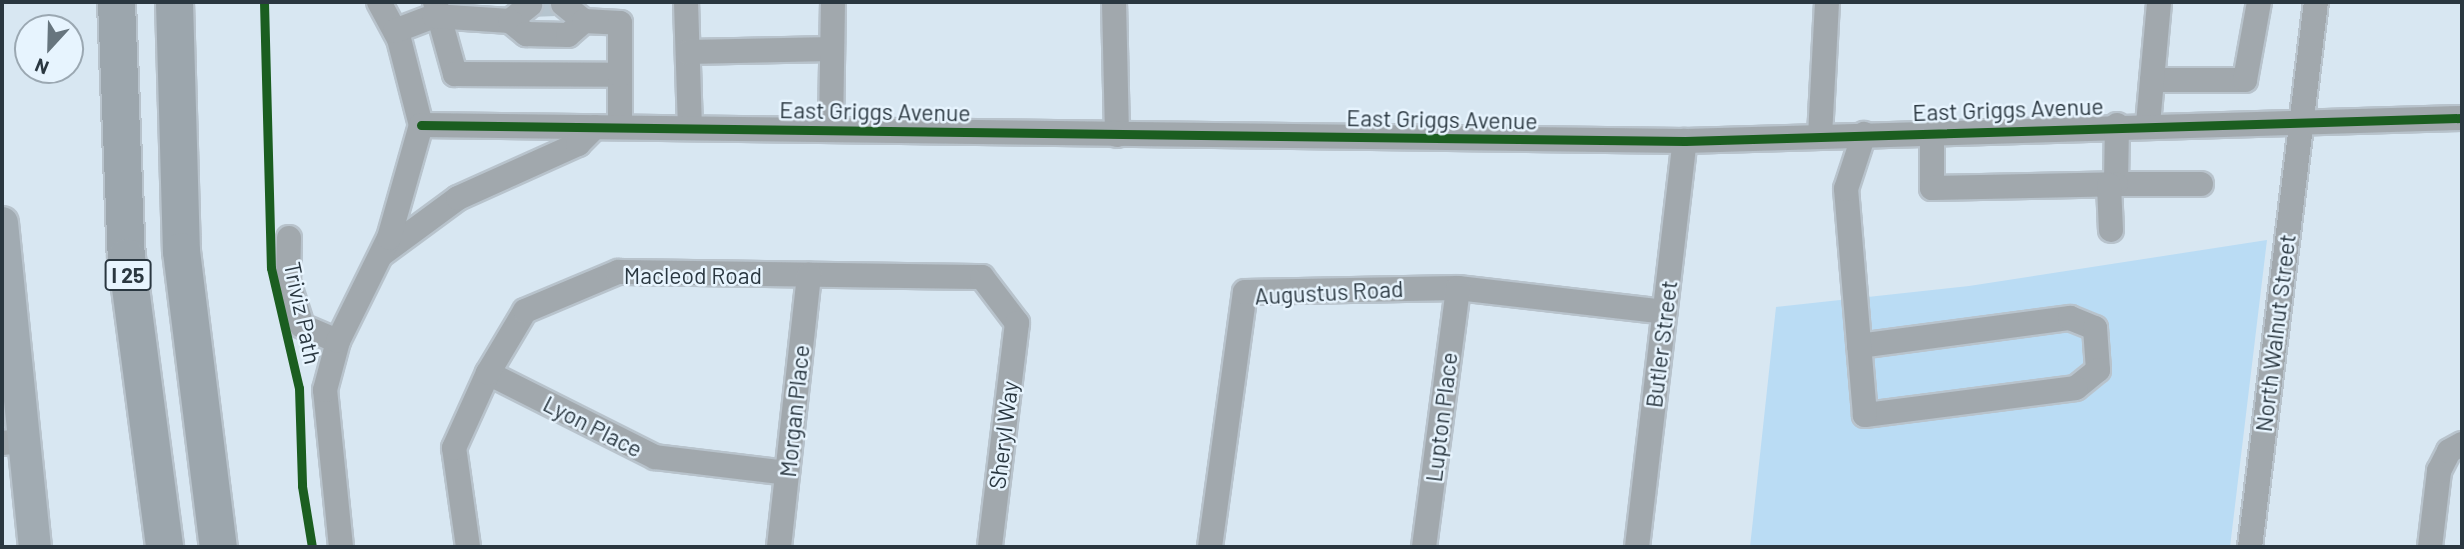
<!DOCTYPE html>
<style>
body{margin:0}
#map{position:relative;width:2464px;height:549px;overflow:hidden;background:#d8e7f2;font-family:Barlow,sans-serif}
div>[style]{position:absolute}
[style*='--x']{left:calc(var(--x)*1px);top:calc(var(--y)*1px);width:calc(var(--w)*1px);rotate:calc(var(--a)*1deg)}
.green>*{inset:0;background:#badcf4}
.minor-tunnel>*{height:24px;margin-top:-12px;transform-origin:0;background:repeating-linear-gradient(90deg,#b5c4ce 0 24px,transparent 0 36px)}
.roads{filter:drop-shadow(2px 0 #b8c3cc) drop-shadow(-2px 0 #b8c3cc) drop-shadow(0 2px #b8c3cc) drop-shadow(0 -2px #b8c3cc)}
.minor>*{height:24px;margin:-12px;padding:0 12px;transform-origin:12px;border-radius:12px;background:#a1a8ad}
.major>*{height:32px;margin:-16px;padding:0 16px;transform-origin:16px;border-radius:16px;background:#a1abb2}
.highway>*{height:37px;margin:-18.5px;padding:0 18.5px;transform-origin:18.5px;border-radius:18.5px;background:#9ca6ad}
.cycleway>*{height:9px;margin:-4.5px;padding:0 4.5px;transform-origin:4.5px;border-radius:4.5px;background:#1b5e20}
span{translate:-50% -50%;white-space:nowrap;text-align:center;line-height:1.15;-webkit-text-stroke:5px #e7f4fe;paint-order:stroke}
.shield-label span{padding:2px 5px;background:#e7f4fe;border:2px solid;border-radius:5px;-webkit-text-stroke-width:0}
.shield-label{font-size:21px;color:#2a3740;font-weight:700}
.street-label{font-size:23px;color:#2a3740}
.frame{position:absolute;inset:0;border:4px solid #2a3740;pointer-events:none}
.north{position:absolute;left:14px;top:14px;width:70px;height:70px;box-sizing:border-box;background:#e7f4fe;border:2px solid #9ba8b2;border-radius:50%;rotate:202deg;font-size:19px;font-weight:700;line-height:28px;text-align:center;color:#2a3740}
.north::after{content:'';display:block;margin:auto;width:24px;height:32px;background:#67757e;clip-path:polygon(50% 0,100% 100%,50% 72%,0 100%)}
</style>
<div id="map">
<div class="green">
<div style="clip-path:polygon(2267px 240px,2230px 547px,1750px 547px,1776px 307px,1969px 286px)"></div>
</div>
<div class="minor-tunnel">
<div style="--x:530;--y:5;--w:33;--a:-2"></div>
</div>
<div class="roads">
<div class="minor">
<div style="--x:379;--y:2;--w:42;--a:61.6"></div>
<div style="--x:399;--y:39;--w:89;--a:75.7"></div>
<div style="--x:435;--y:2;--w:75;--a:74.5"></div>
<div style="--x:455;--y:74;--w:165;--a:0.3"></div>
<div style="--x:620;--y:75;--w:52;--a:90"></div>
<div style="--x:686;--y:2;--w:125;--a:88.2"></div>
<div style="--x:1114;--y:2;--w:133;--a:88.7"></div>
<div style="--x:563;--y:4;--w:27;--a:39"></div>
<div style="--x:510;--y:21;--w:26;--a:-39"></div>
<div style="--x:395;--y:31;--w:42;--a:-21"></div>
<div style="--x:434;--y:16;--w:76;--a:3.8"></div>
<div style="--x:510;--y:21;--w:21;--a:39"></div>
<div style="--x:526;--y:34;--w:42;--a:1.4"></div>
<div style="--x:568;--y:35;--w:21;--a:-41"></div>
<div style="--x:584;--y:21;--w:36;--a:3"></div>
<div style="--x:620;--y:23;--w:52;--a:90"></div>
<div style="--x:688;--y:52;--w:144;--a:-1.2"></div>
<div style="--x:2152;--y:80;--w:93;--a:0"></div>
<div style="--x:2245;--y:80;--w:79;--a:-79.8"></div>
<div style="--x:2148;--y:124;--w:122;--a:-84.8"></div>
<div style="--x:421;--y:125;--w:1264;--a:0.73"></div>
<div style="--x:1685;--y:141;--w:777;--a:-1.7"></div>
<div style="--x:2117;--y:125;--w:59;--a:91"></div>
<div style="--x:2116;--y:184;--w:85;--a:0"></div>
<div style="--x:831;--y:129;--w:127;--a:-89.1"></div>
<div style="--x:1932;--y:131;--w:57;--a:90"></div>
<div style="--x:1932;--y:188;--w:184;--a:-1.2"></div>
<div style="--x:1820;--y:136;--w:134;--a:-87"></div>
<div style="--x:2109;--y:185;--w:45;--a:87.5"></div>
<div style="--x:289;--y:238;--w:44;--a:91.3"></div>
<div style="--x:288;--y:282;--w:46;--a:72.3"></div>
<div style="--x:302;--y:326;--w:39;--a:23"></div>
<div style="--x:382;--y:254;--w:94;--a:-36.4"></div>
<div style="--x:458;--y:198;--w:132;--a:-24.2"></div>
<div style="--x:578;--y:144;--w:24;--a:-45"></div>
<div style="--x:1859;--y:346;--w:213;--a:-7.6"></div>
<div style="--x:2070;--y:318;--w:27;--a:22"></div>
<div style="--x:2095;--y:328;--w:42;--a:85.9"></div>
<div style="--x:2098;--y:370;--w:28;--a:141"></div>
<div style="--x:2076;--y:388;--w:213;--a:172.7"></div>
<div style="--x:1865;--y:415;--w:227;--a:-94.8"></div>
<div style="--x:1846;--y:189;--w:58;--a:-71.9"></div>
<div style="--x:488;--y:373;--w:187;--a:26.7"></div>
<div style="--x:655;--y:457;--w:133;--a:6.9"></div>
<div style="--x:2;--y:443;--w:19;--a:-6"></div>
<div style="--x:341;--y:547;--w:158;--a:-95.8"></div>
<div style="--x:325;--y:390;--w:51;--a:-75.1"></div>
<div style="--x:338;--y:341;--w:115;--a:-63.7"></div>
<div style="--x:389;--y:238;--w:117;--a:-74.2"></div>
<div style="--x:468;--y:547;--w:100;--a:-98"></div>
<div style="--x:454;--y:448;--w:82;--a:-65.6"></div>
<div style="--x:488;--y:373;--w:72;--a:-59.2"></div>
<div style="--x:525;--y:311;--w:101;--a:-22.8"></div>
<div style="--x:618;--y:272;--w:364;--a:0.8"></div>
<div style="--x:982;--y:277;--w:58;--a:52.7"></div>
<div style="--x:1017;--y:323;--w:226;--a:96.9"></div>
<div style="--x:779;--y:547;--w:274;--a:-83.7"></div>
<div style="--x:1210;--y:547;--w:257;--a:-82.2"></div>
<div style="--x:1245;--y:292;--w:213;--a:-1.1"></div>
<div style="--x:1458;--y:288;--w:208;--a:6.6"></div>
<div style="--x:1424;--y:547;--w:261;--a:-82.5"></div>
<div style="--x:1637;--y:547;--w:409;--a:-83.3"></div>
<div style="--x:2250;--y:547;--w:549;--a:-83.1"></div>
<div style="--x:2430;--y:547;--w:77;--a:-83.2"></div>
<div style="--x:2439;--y:471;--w:22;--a:-63"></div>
<div style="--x:2449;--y:451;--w:15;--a:-28"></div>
</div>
<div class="major">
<div style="--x:2;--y:223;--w:326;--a:84.2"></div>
</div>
<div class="highway">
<div style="--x:116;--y:2;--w:255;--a:87.8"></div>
<div style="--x:126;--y:257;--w:292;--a:82.5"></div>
<div style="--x:174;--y:2;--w:249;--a:88.4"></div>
<div style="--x:181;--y:251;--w:298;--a:82.9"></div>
</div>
</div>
<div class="cycleway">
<div style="--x:264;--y:2;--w:266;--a:88.5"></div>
<div style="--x:271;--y:268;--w:123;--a:76.9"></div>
<div style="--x:299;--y:388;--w:98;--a:88.2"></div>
<div style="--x:302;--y:486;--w:62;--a:80.7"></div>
<div style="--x:421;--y:125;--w:1264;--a:0.73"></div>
<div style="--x:1685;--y:141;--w:777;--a:-1.7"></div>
</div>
<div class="shield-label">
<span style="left:128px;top:275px">I 25</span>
</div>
<div class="street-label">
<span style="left:2008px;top:109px;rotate:-2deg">East Griggs Avenue</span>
<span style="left:875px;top:111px;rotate:1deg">East Griggs Avenue</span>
<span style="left:1442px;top:119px;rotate:1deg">East Griggs Avenue</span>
<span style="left:693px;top:275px">Macleod Road</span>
<span style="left:1329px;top:292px;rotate:-3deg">Augustus Road</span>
<span style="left:303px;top:313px;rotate:78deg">Triviz Path</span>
<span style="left:2275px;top:333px;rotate:-83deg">North Walnut Street</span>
<span style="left:1661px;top:344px;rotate:-83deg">Butler Street</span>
<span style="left:794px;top:411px;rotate:-84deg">Morgan Place</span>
<span style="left:1441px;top:417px;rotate:-83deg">Lupton Place</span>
<span style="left:593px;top:426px;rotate:27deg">Lyon Place</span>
<span style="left:1003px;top:435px;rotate:-83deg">Sheryl Way</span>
</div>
<div class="frame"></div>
<div class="north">N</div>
</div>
